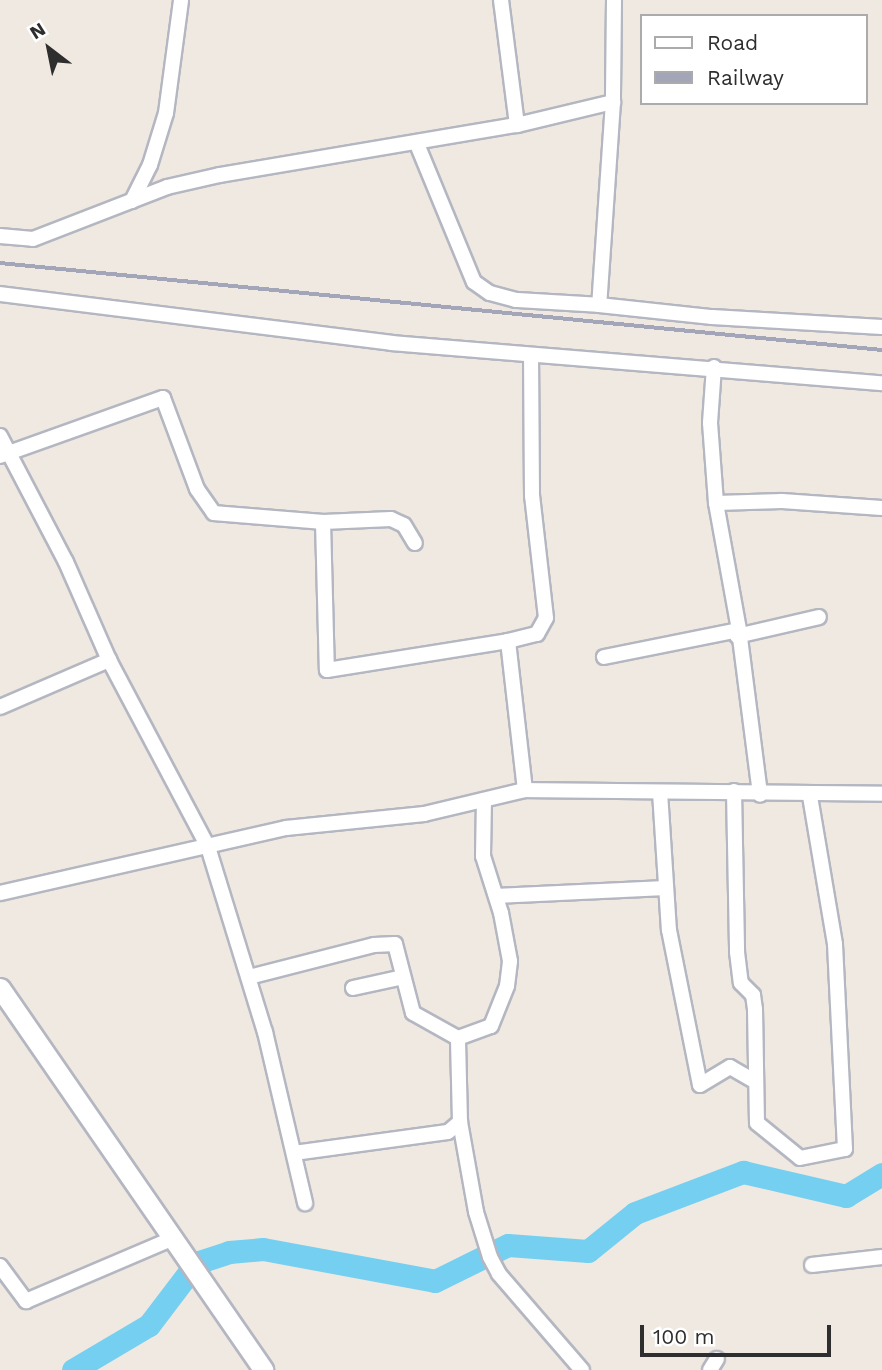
<!DOCTYPE html>
<style>
body{margin:0}
#map{position:relative;width:882px;height:1370px;overflow:hidden;background:#efe9e1;font-family:"Work Sans",sans-serif}
div>[style]{position:absolute}
[style*='--x']{left:calc(var(--x)*1px);top:calc(var(--y)*1px);width:calc(var(--w)*1px);rotate:calc(var(--a)*1deg)}
.river>*{height:23px;margin:-11.5px;padding:0 11.5px;transform-origin:11.5px;border-radius:11.5px;background:#75cff0}
.roads{filter:drop-shadow(2px 0 #b4b7c1) drop-shadow(-2px 0 #b4b7c1) drop-shadow(0 2px #b4b7c1) drop-shadow(0 -2px #b4b7c1)}
.street>*{height:14px;margin:-7px;padding:0 7px;transform-origin:7px;border-radius:7px;background:#fff}
.secondary>*{height:19px;margin:-9.5px;padding:0 9.5px;transform-origin:9.5px;border-radius:9.5px;background:#fff}
.rail>*{height:3.5px;margin:-1.75px;padding:0 1.75px;transform-origin:1.75px;border-radius:1.75px;background:#a3a6b8}
span{translate:-50% -50%;white-space:nowrap;text-align:center;line-height:1.15;-webkit-text-stroke:6px #fff;paint-order:stroke}
.legend{position:absolute;left:640px;top:14px;width:228px;height:91px;box-sizing:border-box;background:#fff;border:2px solid #ababab;margin:0;padding:9px 12px;list-style:none;font-size:21px;color:#2e2e2e}
.legend li{display:flex;align-items:center;gap:14px;height:35px}
.legend b{width:35px;border:2px solid #ababab}
.north{position:absolute;left:14px;top:14px;width:70px;height:70px;-webkit-text-stroke:5px #fff;paint-order:stroke;rotate:328deg;font-size:19px;font-weight:700;line-height:28px;text-align:center;color:#2e2e2e}
.north::after{content:'';display:block;margin:auto;width:24px;height:32px;background:#2e2e2e;clip-path:polygon(50% 0,100% 100%,50% 72%,0 100%)}
.scale{position:absolute;left:640px;top:1325px;width:191px;height:32px;box-sizing:border-box;border:4px solid #2e2e2e;border-top:0;padding-left:9px;font-size:21px;line-height:24px;white-space:nowrap;color:#2e2e2e;-webkit-text-stroke:5px #fff;paint-order:stroke}
</style>
<div id="map">
<div class="river">
<div style="--x:73;--y:1370;--w:88;--a:-30.6"></div>
<div style="--x:149;--y:1325;--w:78;--a:-52.8"></div>
<div style="--x:196;--y:1263;--w:35;--a:-18"></div>
<div style="--x:229;--y:1252;--w:34;--a:-5"></div>
<div style="--x:263;--y:1249;--w:175;--a:10.5"></div>
<div style="--x:435;--y:1281;--w:81;--a:-26.3"></div>
<div style="--x:508;--y:1245;--w:80;--a:4.3"></div>
<div style="--x:588;--y:1251;--w:60;--a:-39"></div>
<div style="--x:635;--y:1213;--w:116;--a:-20.8"></div>
<div style="--x:743;--y:1172;--w:106;--a:13.1"></div>
<div style="--x:846;--y:1196;--w:42;--a:-31.4"></div>
</div>
<div class="roads">
<div class="street">
<div style="--x:501;--y:0;--w:126;--a:82.7"></div>
<div style="--x:614;--y:0;--w:102;--a:90.6"></div>
<div style="--x:613;--y:102;--w:203;--a:93.9"></div>
<div style="--x:599;--y:305;--w:114;--a:6.1"></div>
<div style="--x:712;--y:317;--w:170;--a:3.4"></div>
<div style="--x:417;--y:144;--w:149;--a:67.6"></div>
<div style="--x:474;--y:282;--w:19;--a:35"></div>
<div style="--x:490;--y:293;--w:27;--a:15"></div>
<div style="--x:516;--y:300;--w:83;--a:3.4"></div>
<div style="--x:132;--y:201;--w:40;--a:-63.4"></div>
<div style="--x:150;--y:165;--w:54;--a:-72.9"></div>
<div style="--x:166;--y:113;--w:114;--a:-82.4"></div>
<div style="--x:0;--y:236;--w:33;--a:5"></div>
<div style="--x:33;--y:239;--w:144;--a:-21.2"></div>
<div style="--x:167;--y:187;--w:54;--a:-12.8"></div>
<div style="--x:220;--y:175;--w:301;--a:-9.6"></div>
<div style="--x:517;--y:125;--w:99;--a:-13.5"></div>
<div style="--x:0;--y:294;--w:395;--a:7.1"></div>
<div style="--x:392;--y:343;--w:492;--a:4.7"></div>
<div style="--x:714;--y:367;--w:56;--a:94.1"></div>
<div style="--x:710;--y:423;--w:80;--a:85.7"></div>
<div style="--x:716;--y:503;--w:129;--a:79.7"></div>
<div style="--x:739;--y:630;--w:166;--a:82.7"></div>
<div style="--x:0;--y:436;--w:142;--a:62.4"></div>
<div style="--x:66;--y:562;--w:107;--a:66.3"></div>
<div style="--x:109;--y:660;--w:212;--a:62.1"></div>
<div style="--x:208;--y:847;--w:194;--a:72.9"></div>
<div style="--x:265;--y:1032;--w:176;--a:76.8"></div>
<div style="--x:0;--y:456;--w:173;--a:-19.6"></div>
<div style="--x:163;--y:398;--w:97;--a:69.5"></div>
<div style="--x:197;--y:489;--w:29;--a:55"></div>
<div style="--x:214;--y:513;--w:109;--a:4.7"></div>
<div style="--x:323;--y:522;--w:148;--a:88.5"></div>
<div style="--x:327;--y:670;--w:183;--a:-9.1"></div>
<div style="--x:508;--y:641;--w:30;--a:-14"></div>
<div style="--x:537;--y:634;--w:18;--a:-61"></div>
<div style="--x:546;--y:618;--w:123;--a:-96.5"></div>
<div style="--x:532;--y:496;--w:141;--a:-90.4"></div>
<div style="--x:716;--y:503;--w:66;--a:-1.7"></div>
<div style="--x:782;--y:501;--w:100;--a:4"></div>
<div style="--x:323;--y:522;--w:68;--a:-2.5"></div>
<div style="--x:391;--y:519;--w:14;--a:25"></div>
<div style="--x:404;--y:525;--w:21;--a:59"></div>
<div style="--x:737;--y:636;--w:84;--a:-13"></div>
<div style="--x:508;--y:641;--w:150;--a:83.5"></div>
<div style="--x:604;--y:657;--w:138;--a:-11.3"></div>
<div style="--x:0;--y:707;--w:119;--a:-23.3"></div>
<div style="--x:734;--y:791;--w:161;--a:88.9"></div>
<div style="--x:737;--y:952;--w:31;--a:83"></div>
<div style="--x:741;--y:983;--w:17;--a:45"></div>
<div style="--x:753;--y:995;--w:14;--a:82"></div>
<div style="--x:755;--y:1009;--w:114;--a:89"></div>
<div style="--x:757;--y:1123;--w:55;--a:39.1"></div>
<div style="--x:800;--y:1158;--w:46;--a:-11.3"></div>
<div style="--x:845;--y:1149;--w:205;--a:-92.8"></div>
<div style="--x:835;--y:944;--w:150;--a:-99.6"></div>
<div style="--x:660;--y:792;--w:138;--a:86.3"></div>
<div style="--x:669;--y:930;--w:158;--a:78.7"></div>
<div style="--x:700;--y:1085;--w:35;--a:-31"></div>
<div style="--x:730;--y:1067;--w:30;--a:30"></div>
<div style="--x:0;--y:893;--w:293;--a:-12.8"></div>
<div style="--x:286;--y:828;--w:139;--a:-5.8"></div>
<div style="--x:424;--y:814;--w:104;--a:-13.4"></div>
<div style="--x:525;--y:790;--w:357;--a:0.6"></div>
<div style="--x:497;--y:896;--w:167;--a:-2.7"></div>
<div style="--x:249;--y:977;--w:129;--a:-14.4"></div>
<div style="--x:374;--y:945;--w:21;--a:-3"></div>
<div style="--x:395;--y:944;--w:71;--a:75.4"></div>
<div style="--x:413;--y:1013;--w:51;--a:29.1"></div>
<div style="--x:353;--y:988;--w:51;--a:-12.4"></div>
<div style="--x:460;--y:1122;--w:91;--a:79.9"></div>
<div style="--x:476;--y:1212;--w:47;--a:72.7"></div>
<div style="--x:490;--y:1257;--w:19;--a:62"></div>
<div style="--x:499;--y:1274;--w:127;--a:49.2"></div>
<div style="--x:294;--y:1153;--w:155;--a:-7.8"></div>
<div style="--x:448;--y:1132;--w:16;--a:-40"></div>
<div style="--x:460;--y:1122;--w:84;--a:-91.4"></div>
<div style="--x:458;--y:1038;--w:35;--a:-20"></div>
<div style="--x:491;--y:1026;--w:43;--a:-68.2"></div>
<div style="--x:507;--y:986;--w:25;--a:-83"></div>
<div style="--x:510;--y:961;--w:49;--a:-100.6"></div>
<div style="--x:501;--y:913;--w:60;--a:-107.5"></div>
<div style="--x:483;--y:856;--w:56;--a:-89"></div>
<div style="--x:812;--y:1265;--w:70;--a:-6.5"></div>
<div style="--x:0;--y:1266;--w:44;--a:53.4"></div>
<div style="--x:26;--y:1301;--w:161;--a:-23.1"></div>
<div style="--x:710;--y:1370;--w:13;--a:-58"></div>
</div>
<div class="secondary">
<div style="--x:0;--y:988;--w:464;--a:55.4"></div>
</div>
</div>
<div class="rail">
<div style="--x:0;--y:263;--w:886;--a:5.63"></div>
</div>
<ul class="legend">
<li><b style="height:9px;background:#fff"></b>Road</li>
<li><b style="height:9px;background:#a3a6b8"></b>Railway</li>
</ul>
<div class="north">N</div>
<div class="scale">100 m</div>
</div>
